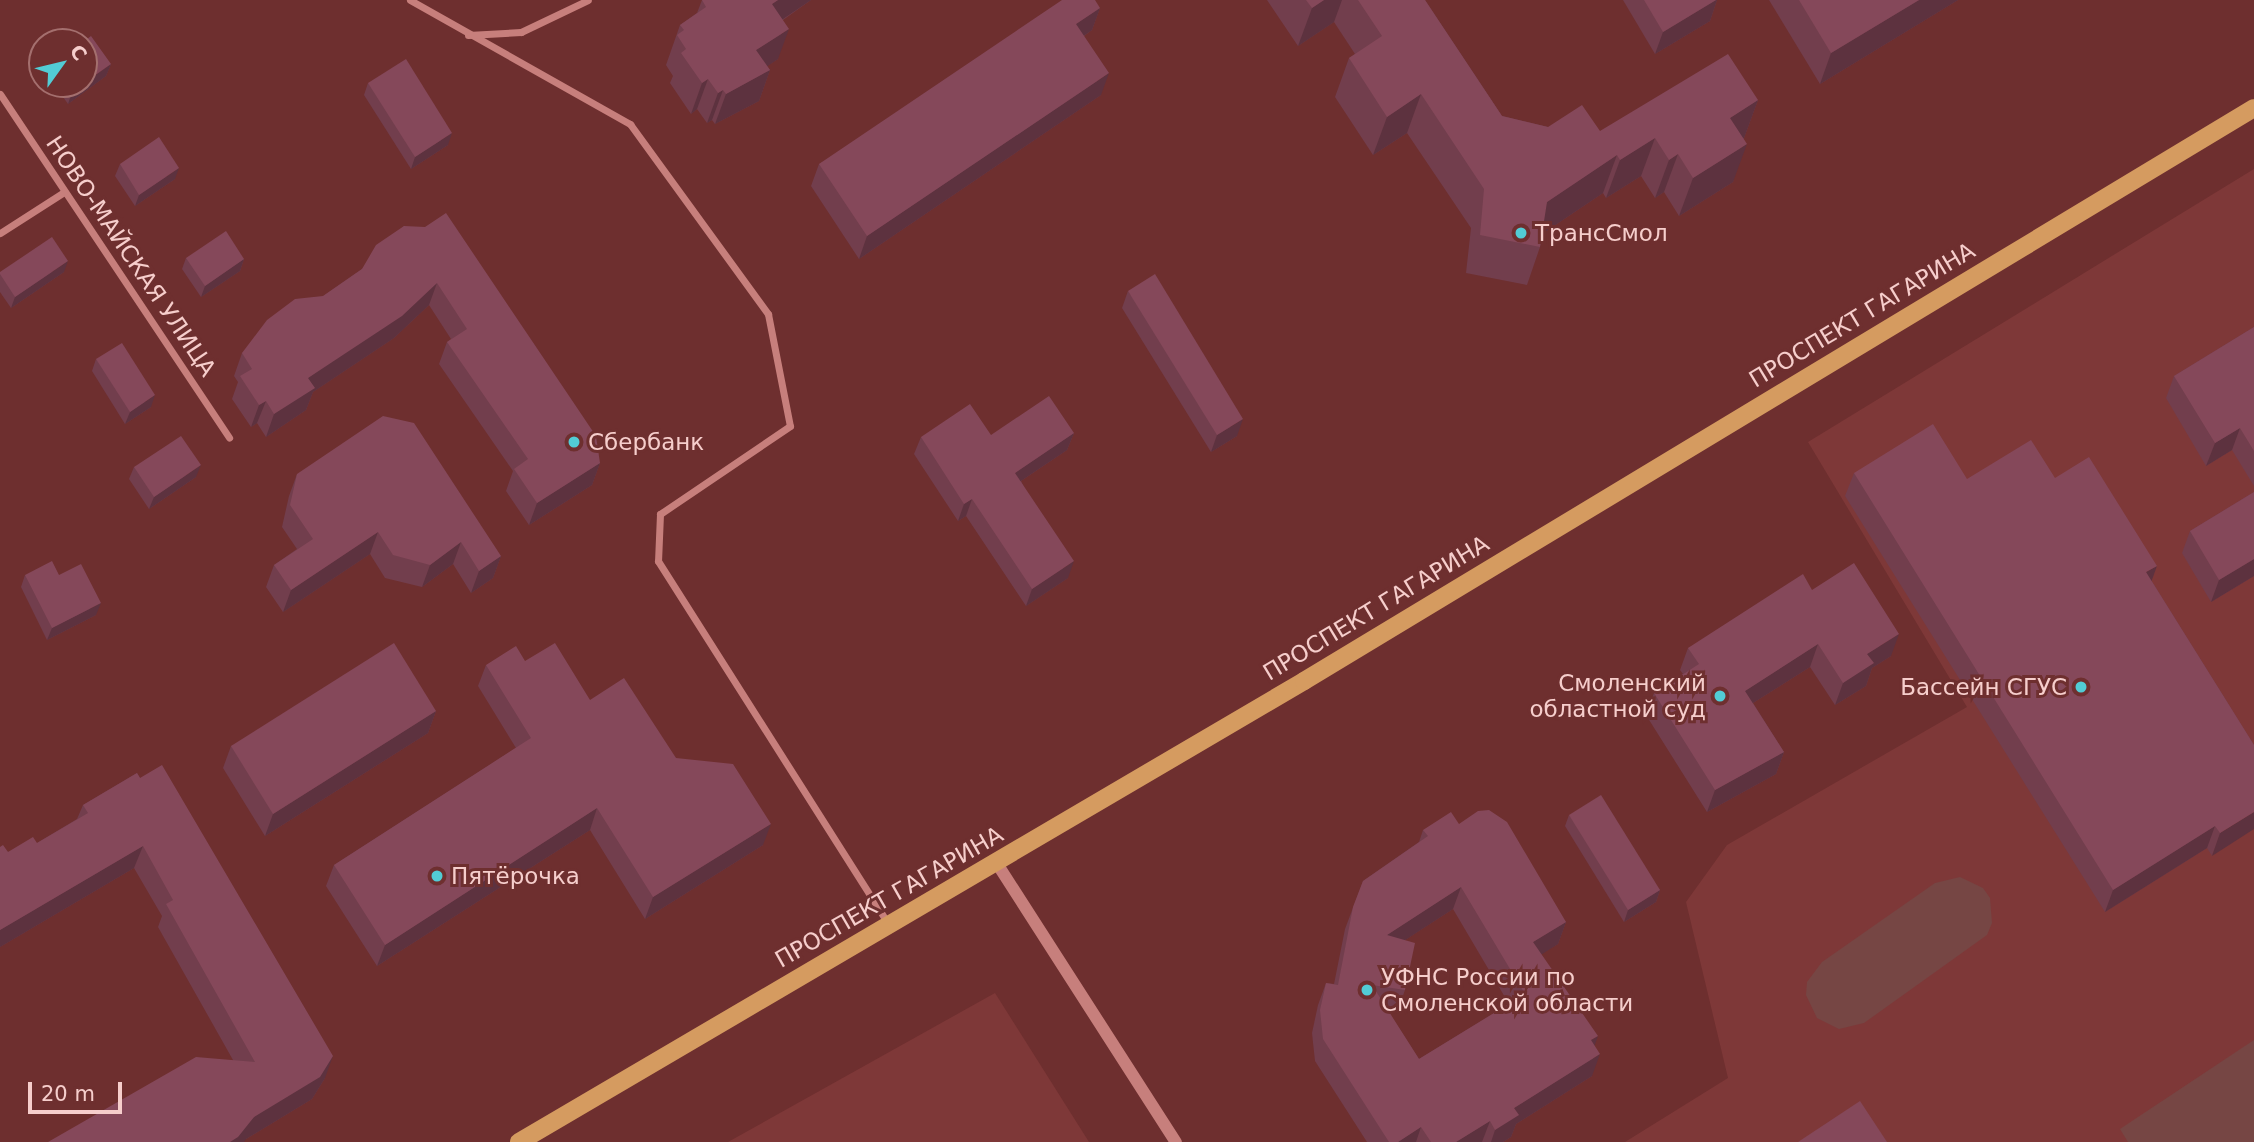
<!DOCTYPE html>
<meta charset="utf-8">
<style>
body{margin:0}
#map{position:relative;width:2254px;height:1142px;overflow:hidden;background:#6e2f2f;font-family:"DejaVu Sans",sans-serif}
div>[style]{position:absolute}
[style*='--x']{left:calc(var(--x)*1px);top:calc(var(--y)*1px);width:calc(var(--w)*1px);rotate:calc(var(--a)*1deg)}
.built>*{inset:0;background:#7e3838}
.green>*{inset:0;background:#764644}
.minor>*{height:7px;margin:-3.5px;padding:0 3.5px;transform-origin:3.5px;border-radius:3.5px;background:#c77f7c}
.tertiary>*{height:12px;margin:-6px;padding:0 6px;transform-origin:6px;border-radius:6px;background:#c77f7c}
.primary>*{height:18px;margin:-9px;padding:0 9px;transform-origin:9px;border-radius:9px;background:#d59b60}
.wall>*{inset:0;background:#723e4d}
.shaded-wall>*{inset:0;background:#5d323f}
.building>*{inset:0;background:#85485a}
.dots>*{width:19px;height:19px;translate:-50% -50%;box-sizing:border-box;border:4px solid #6e2f2f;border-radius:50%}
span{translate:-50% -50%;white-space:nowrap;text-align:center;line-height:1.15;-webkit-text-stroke:6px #6e2f2f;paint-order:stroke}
.poi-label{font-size:23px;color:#f6cecc}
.left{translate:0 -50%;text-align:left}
.right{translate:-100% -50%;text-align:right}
.street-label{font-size:23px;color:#f6cecc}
.north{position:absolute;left:28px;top:28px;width:70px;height:70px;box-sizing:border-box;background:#6e2f2f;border:2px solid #a46f6e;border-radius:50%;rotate:56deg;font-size:19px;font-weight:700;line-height:28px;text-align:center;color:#f6cecc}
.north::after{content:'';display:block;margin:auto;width:24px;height:32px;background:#52ccd5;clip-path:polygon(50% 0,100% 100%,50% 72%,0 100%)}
.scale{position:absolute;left:28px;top:1082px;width:94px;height:32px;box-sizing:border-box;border:4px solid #f6cecc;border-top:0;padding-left:9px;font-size:21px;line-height:24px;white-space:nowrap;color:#f6cecc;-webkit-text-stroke:5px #6e2f2f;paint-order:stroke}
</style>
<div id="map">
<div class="built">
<div style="clip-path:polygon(2254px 169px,2254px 1142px,1625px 1142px,1728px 1078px,1686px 902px,1727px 845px,1967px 707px,1808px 442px)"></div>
<div style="clip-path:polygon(995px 993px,1089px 1142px,728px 1142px)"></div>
</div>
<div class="green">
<div style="clip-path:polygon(1960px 877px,1983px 888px,1990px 898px,1992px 923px,1987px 935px,1864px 1023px,1839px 1029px,1817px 1018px,1806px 995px,1807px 982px,1822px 962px,1935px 883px)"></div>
<div style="clip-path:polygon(2254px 1040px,2254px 1142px,2128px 1142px,2120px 1129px)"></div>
</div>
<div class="minor">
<div style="--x:410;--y:0;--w:253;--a:29.4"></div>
<div style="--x:630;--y:124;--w:235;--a:54"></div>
<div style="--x:768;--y:314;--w:114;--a:78.9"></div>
<div style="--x:790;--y:426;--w:157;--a:145.9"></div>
<div style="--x:660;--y:514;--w:47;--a:92.4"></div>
<div style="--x:658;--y:561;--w:430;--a:57.6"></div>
<div style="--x:468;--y:35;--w:53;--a:-3.2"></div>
<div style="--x:521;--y:32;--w:74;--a:-25.5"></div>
<div style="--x:0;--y:94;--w:413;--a:56.3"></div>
<div style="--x:0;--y:233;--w:76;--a:-32.6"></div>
</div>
<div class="tertiary">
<div style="--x:996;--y:862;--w:333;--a:57.3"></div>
</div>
<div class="primary">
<div style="--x:519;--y:1142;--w:910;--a:-30.42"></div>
<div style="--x:1304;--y:681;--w:1109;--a:-31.1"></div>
</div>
<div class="wall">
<div style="clip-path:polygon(702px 0,811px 0,783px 20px,778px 59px,767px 66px,770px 70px,759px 101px,715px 124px,712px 120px,707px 123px,697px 109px,691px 114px,670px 83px,673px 76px,666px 65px,680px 25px,697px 13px)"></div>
<div style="clip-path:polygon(1267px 0,1425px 0,1502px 116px,1548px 127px,1600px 131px,1758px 100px,1744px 138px,1733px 182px,1679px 216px,1664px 192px,1655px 198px,1641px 176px,1606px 198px,1603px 193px,1542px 234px,1540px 247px,1527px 285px,1466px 273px,1471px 228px,1407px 133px,1373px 155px,1335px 97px,1349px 58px,1355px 54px,1334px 22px,1298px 46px)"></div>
<div style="clip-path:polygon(1623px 0,1717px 0,1710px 21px,1655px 54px)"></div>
<div style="clip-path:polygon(1769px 0,1958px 0,1820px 84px)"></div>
<div style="clip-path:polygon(1100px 8px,1092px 30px,1084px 36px,1101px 95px,859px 259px,811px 186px,819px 164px)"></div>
<div style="clip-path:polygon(42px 54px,42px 67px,39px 63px)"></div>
<div style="clip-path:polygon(111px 64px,106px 76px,68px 104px,54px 84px,84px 84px)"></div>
<div style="clip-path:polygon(368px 83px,448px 145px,411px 169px,364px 95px)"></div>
<div style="clip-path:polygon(120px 164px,175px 179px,135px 206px,115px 176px)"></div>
<div style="clip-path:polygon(404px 226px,600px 463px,592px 485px,529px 525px,506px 491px,513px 471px,439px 364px,447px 342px,451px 339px,429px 305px,394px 338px,313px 392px,306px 410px,266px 437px,257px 423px,251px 427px,232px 399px,238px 382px,234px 376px,242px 353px,362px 269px)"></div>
<div style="clip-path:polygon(186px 258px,244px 259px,240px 271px,201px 297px,182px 269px)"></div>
<div style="clip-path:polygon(0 272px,64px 272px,11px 308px,0 292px)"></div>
<div style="clip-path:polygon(1128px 291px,1237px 436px,1211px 452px,1122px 308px)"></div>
<div style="clip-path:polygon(2254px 327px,2254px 486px,2232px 450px,2206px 466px,2166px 398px,2174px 376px)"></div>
<div style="clip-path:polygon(96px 359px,151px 407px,125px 424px,92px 371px)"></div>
<div style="clip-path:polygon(1074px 433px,1067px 450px,1021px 481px,1068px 578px,1026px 606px,966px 516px,958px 521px,914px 454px,921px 437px)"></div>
<div style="clip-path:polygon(134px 467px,196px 477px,149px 509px,129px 479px)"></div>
<div style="clip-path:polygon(1854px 473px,1967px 479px,2055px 478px,2151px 580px,2254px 745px,2212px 856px,2207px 848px,2105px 912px,1845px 496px)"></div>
<div style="clip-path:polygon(297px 474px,501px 556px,493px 578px,471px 593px,453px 564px,422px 587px,385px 578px,370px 554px,283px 612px,266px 587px,274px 565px,297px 549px,282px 527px,289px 496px)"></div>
<div style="clip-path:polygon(2254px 492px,2254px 576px,2211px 602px,2182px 553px,2190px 531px)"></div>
<div style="clip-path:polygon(25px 575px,59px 575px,96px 615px,47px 640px,21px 587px)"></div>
<div style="clip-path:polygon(1812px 590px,1891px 656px,1872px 668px,1866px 686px,1835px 705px,1810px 667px,1753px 703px,1784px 752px,1776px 774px,1707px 812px,1646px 715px,1654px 693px,1683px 674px,1680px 670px,1688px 648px)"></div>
<div style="clip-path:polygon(525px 661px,590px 700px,676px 758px,763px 845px,645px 919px,590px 830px,377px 966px,326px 886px,334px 865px,516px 748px,478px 686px,486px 665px)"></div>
<div style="clip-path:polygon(436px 711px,428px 733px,265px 836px,223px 768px,231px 746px)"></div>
<div style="clip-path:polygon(137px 773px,325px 1078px,312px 1099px,246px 1139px,233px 1060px,158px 927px,162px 916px,134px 868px,0 947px,0 847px,8px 852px,37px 843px,77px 819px,83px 805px)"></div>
<div style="clip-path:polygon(1569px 815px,1660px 890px,1656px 902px,1624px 922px,1565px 826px)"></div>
<div style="clip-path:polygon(evenodd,1459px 824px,1566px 922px,1558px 944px,1541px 954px,1594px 1046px,1592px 1076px,1516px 1124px,1511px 1137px,1503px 1142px,1367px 1142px,1315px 1061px,1312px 1033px,1318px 1005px,1326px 983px,1334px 984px,1345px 929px,1363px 881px,1419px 842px,1423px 830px,1459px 824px,1453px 909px,1509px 1004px,1419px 1059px,1388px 1011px,1397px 1012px,1405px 990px,1405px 940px,1453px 909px)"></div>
</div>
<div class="shaded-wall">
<div style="clip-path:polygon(778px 0,811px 0,761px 34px,772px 4px)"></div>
<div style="clip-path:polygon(1324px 0,1342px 0,1334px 22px,1298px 46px,1312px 8px)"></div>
<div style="clip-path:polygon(1716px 0,1717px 0,1710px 21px,1655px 54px,1663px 32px)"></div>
<div style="clip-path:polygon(1919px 0,1958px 0,1820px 84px,1831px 53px)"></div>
<div style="clip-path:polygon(1100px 8px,1092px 30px,1068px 47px,1076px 24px)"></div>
<div style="clip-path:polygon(789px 29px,778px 59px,745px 81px,756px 50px)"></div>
<div style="clip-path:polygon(111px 64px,106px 76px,68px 104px,72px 92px)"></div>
<div style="clip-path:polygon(770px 70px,759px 101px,715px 124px,726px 94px)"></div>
<div style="clip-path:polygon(1109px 73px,1101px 95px,859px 259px,867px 236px)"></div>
<div style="clip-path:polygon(708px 79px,697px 109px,691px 114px,702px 83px)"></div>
<div style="clip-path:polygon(723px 90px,712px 120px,707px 123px,718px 93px)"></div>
<div style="clip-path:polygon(1421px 94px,1407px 133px,1373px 155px,1387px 117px)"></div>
<div style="clip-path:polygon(1758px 100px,1744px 138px,1716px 156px,1730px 118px)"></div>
<div style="clip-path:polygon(452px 133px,448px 145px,411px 169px,415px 157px)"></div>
<div style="clip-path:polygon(1655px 138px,1641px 176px,1606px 198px,1620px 160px)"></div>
<div style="clip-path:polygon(1747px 144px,1733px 182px,1679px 216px,1693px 178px)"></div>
<div style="clip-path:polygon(1678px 154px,1664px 192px,1655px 198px,1669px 160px)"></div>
<div style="clip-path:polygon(1617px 155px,1603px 193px,1533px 240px,1547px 202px)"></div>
<div style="clip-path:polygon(179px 168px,175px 179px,135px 206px,139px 195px)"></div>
<div style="clip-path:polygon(244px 259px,240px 271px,201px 297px,205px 286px)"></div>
<div style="clip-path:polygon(68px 261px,64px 272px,11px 308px,15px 297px)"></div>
<div style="clip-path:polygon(437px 283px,429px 305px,394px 338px,313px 392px,306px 410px,266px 437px,274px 414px,308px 378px)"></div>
<div style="clip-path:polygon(155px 395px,151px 407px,125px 424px,130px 412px)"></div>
<div style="clip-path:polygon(266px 401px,257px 423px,251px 427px,259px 405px)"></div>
<div style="clip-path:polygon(1243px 419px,1237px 436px,1211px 452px,1217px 435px)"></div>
<div style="clip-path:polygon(2240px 428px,2232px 450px,2206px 466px,2215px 443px)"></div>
<div style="clip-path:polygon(1074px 433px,1067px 450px,1009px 489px,1015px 473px)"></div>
<div style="clip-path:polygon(600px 463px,592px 485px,529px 525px,537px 503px)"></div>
<div style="clip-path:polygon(201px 465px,196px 477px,149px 509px,154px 497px)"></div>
<div style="clip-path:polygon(972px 499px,966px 516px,958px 521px,964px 504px)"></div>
<div style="clip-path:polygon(378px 532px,370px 554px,283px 612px,291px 590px)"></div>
<div style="clip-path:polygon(461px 542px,453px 564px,422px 587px,430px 565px)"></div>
<div style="clip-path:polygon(501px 556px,493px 578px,471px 593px,479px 571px)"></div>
<div style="clip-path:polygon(2254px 559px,2254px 576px,2211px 602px,2219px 580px)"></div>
<div style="clip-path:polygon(1074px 561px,1068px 578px,1026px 606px,1032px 589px)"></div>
<div style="clip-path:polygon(2157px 566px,2149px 588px,2146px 572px)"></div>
<div style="clip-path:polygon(101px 603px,96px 615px,47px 640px,52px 628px)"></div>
<div style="clip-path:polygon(1899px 634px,1891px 656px,1872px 668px,1866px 686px,1835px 705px,1843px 683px,1867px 654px)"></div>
<div style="clip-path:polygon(1818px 644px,1810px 667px,1737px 713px,1745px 691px)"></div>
<div style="clip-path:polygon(436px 711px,428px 733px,265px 836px,273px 814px)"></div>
<div style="clip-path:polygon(1784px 752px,1776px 774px,1707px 812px,1715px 790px)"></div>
<div style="clip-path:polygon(597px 808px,590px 830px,377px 966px,385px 945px)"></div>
<div style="clip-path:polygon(2254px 812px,2254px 829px,2212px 856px,2220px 833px)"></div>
<div style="clip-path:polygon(771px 824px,763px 845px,645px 919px,653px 897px)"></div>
<div style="clip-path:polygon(2215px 826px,2207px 848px,2105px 912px,2113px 890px)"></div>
<div style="clip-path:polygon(143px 846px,134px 868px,0 947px,0 930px)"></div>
<div style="clip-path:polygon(1461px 887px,1453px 909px,1379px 957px,1387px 935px)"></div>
<div style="clip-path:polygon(1660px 890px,1656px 902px,1624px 922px,1628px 910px)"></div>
<div style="clip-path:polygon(1566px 922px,1558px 944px,1525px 965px,1533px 942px)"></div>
<div style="clip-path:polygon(1598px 1036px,1590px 1059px,1591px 1040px)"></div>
<div style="clip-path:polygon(1600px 1054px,1592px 1076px,1516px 1124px,1511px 1137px,1503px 1142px,1491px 1142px,1495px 1130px,1514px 1108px)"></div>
<div style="clip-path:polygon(333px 1056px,325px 1078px,312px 1099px,246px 1139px,244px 1142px,230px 1142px,254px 1117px)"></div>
<div style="clip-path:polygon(1490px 1121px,1482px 1142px,1456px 1142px)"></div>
<div style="clip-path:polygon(1421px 1127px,1416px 1142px,1398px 1142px)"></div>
</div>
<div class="building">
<div style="clip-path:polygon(702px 0,778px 0,772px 4px,789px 29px,756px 50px,770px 70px,726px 94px,723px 90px,718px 93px,708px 79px,702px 83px,681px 53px,686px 49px,677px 35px,684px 30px,680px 25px,706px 7px)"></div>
<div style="clip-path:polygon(1062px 0,1095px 0,1100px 8px,1076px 24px,1109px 73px,867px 236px,819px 164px)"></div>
<div style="clip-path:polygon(1306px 0,1324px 0,1312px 8px)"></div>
<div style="clip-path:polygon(1358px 0,1425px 0,1502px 116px,1548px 127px,1582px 105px,1600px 131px,1728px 54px,1758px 100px,1730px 118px,1747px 144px,1693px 178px,1678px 154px,1669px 160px,1655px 138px,1620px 160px,1617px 155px,1547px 202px,1540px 247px,1480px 235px,1484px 189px,1421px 94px,1387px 117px,1349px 58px,1382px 36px)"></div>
<div style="clip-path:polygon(1644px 0,1716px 0,1663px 32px)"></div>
<div style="clip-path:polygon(1799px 0,1919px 0,1831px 53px)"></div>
<div style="clip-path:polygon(71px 31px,79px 42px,56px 42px)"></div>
<div style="clip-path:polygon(91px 36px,111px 64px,84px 83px,84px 42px,83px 42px)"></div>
<div style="clip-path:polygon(406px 59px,452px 133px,415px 157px,368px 83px)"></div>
<div style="clip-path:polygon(67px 84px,83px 84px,72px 92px)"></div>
<div style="clip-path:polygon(159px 137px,179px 168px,139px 195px,120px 164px)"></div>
<div style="clip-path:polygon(446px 213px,596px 436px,600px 463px,537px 503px,514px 469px,528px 459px,447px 342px,467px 329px,437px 283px,402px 316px,308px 378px,315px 388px,274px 414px,266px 401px,259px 405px,240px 376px,252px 369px,242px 353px,267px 320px,295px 299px,323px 296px,362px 269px,376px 245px,404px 226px,425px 227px)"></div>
<div style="clip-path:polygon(226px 231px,244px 259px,205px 286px,186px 258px)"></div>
<div style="clip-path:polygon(52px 237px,68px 261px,15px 297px,0 274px,0 272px)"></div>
<div style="clip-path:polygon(1155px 274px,1243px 419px,1217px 435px,1128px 291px)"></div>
<div style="clip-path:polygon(2254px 327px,2254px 451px,2240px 428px,2215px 443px,2174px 376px)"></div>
<div style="clip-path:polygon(122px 343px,155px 395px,130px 412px,96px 359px)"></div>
<div style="clip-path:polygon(1049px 396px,1074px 433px,1015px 473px,1074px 561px,1032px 589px,972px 499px,964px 504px,921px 437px,970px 404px,991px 435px)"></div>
<div style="clip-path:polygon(383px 416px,414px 423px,501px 556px,479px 571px,461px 542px,430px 565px,393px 555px,378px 532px,291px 590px,274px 565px,313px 539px,290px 505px,297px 474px)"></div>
<div style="clip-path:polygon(1933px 424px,1967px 479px,2031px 440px,2055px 478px,2089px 457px,2157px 566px,2146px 572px,2254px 745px,2254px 812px,2220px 833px,2215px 826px,2113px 890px,1854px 473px)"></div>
<div style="clip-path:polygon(181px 436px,201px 465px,154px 497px,134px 467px)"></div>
<div style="clip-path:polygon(2254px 492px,2254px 559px,2219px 580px,2190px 531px)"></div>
<div style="clip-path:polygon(52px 561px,59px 575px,81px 564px,101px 603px,52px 628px,25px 575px)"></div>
<div style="clip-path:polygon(1854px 563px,1899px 634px,1867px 654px,1874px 663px,1843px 683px,1818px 644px,1745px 691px,1784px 752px,1715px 790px,1654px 693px,1699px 664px,1688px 648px,1803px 574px,1812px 590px)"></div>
<div style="clip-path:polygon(394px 643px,436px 711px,273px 814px,231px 746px)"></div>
<div style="clip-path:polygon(555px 643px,590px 700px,624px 678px,676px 758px,733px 764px,771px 824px,653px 897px,597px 808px,385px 945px,334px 865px,531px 738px,486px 665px,516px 646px,525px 661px)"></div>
<div style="clip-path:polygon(162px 765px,333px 1056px,320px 1077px,254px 1117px,238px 1137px,230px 1142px,48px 1142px,196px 1057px,255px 1062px,166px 904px,173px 900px,143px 846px,0 930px,0 847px,3px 845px,8px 852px,33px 837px,37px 843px,88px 813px,83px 805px,137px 773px,140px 778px)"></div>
<div style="clip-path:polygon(1601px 795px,1660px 890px,1628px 910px,1569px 815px)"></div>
<div style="clip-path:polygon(evenodd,1489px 810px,1507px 822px,1566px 922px,1533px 942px,1598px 1036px,1591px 1040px,1600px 1054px,1514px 1108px,1519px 1115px,1495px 1130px,1490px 1121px,1456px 1142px,1431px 1142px,1421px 1127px,1398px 1142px,1389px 1142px,1323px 1039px,1320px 1010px,1326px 983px,1338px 985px,1353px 907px,1363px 881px,1428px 836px,1423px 830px,1451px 812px,1459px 824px,1478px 811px,1489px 810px,1461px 887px,1525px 994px,1419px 1059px,1372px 985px,1405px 990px,1415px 943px,1387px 935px,1461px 887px)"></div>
<div style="clip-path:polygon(1860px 1101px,1887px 1142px,1798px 1142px)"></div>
</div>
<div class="dots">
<div style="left:1521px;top:233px;background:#52ccd5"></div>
<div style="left:574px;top:442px;background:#52ccd5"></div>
<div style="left:2081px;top:687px;background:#52ccd5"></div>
<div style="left:1720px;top:696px;background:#52ccd5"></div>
<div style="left:437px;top:876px;background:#52ccd5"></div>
<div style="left:1367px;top:990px;background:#52ccd5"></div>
</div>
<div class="poi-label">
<span class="left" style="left:1535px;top:233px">ТрансСмол</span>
<span class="left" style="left:588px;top:442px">Сбербанк</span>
<span class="right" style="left:1706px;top:696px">Смоленский<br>областной суд</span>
<span class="right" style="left:2067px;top:687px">Бассейн СГУС</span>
<span class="left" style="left:451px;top:876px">Пятёрочка</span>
<span class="left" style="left:1381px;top:990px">УФНС России по<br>Смоленской области</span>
</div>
<div class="street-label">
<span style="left:131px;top:256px;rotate:56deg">НОВО-МАЙСКАЯ УЛИЦА</span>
<span style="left:1862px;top:315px;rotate:-31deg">ПРОСПЕКТ ГАГАРИНА</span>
<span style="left:1376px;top:608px;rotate:-31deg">ПРОСПЕКТ ГАГАРИНА</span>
<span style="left:889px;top:897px;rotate:-30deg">ПРОСПЕКТ ГАГАРИНА</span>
</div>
<div class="north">С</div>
<div class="scale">20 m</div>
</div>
